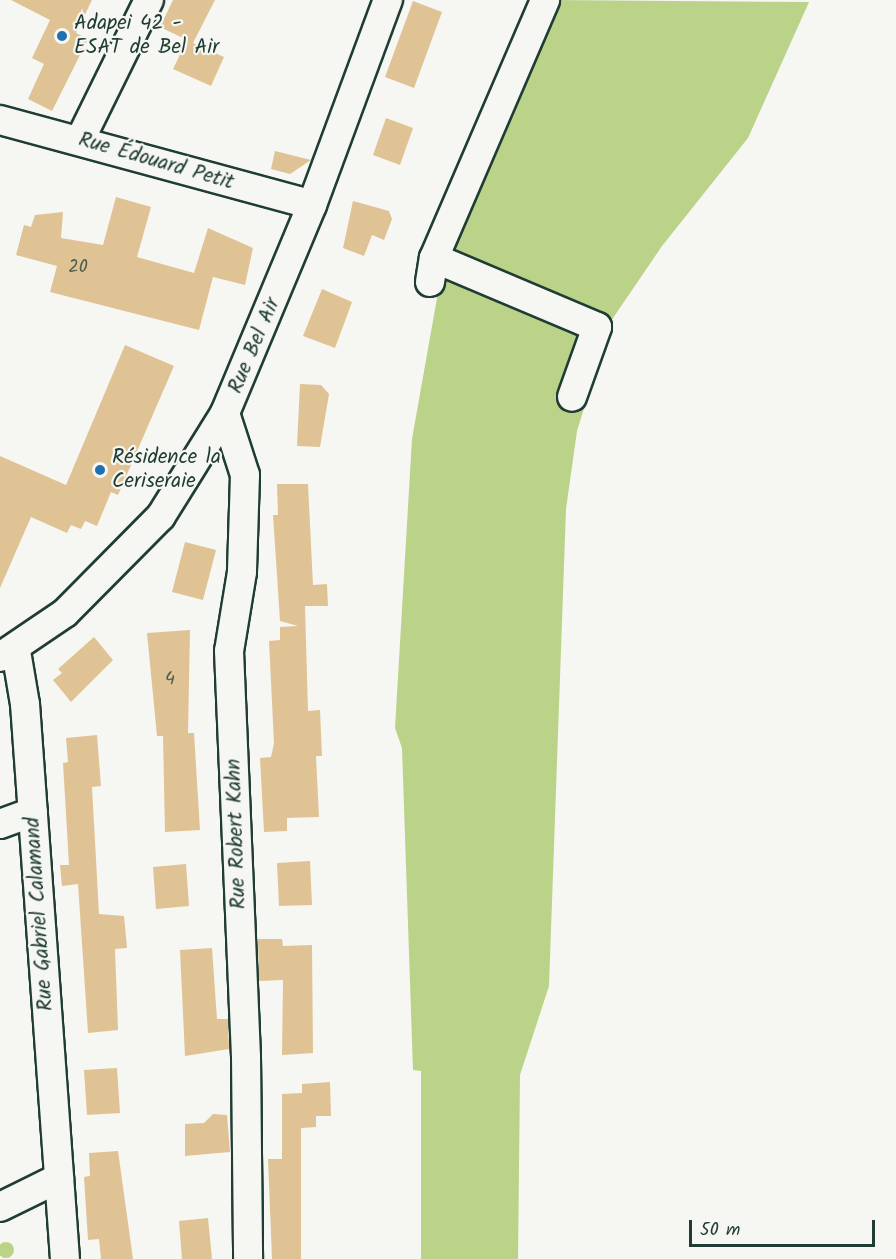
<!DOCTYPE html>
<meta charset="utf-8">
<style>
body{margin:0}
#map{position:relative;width:896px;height:1259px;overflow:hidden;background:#f6f6f2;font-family:Kalam,sans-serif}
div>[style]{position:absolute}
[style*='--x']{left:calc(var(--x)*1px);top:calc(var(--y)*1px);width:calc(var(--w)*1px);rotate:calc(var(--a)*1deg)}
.green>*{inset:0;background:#bbd289}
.round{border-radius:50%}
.building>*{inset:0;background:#e0c394}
.roads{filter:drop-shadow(2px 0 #1f3d34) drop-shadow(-2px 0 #1f3d34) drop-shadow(0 2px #1f3d34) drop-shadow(0 -2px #1f3d34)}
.minor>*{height:28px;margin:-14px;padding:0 14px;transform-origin:14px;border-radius:14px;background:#f6f6f2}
.dots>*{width:16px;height:16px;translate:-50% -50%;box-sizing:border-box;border:3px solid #f6f6f2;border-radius:50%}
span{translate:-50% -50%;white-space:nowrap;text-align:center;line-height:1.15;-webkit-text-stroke:4.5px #f6f6f2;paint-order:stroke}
.number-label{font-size:18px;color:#4f5e4c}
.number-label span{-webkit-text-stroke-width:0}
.poi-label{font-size:21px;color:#1f3d34}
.left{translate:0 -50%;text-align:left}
.street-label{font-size:21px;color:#1f3d34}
.scale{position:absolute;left:689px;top:1220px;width:186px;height:27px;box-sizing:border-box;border:3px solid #1f3d34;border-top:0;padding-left:8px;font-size:18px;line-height:21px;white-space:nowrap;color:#1f3d34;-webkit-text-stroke:4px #f6f6f2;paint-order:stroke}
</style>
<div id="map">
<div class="green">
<div style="clip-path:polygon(553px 0,809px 2px,748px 138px,662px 246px,611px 321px,577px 431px,566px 509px,549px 986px,520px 1075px,518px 1259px,421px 1259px,421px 1071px,413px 1070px,402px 748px,395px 728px,412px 439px,445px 253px)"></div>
<div class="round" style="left:-2px;top:1242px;width:16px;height:16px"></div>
</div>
<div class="building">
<div style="clip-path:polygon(11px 0,92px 0,76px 33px,88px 39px,52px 111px,28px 99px,44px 64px,32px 58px,50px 20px)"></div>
<div style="clip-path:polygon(173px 0,215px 0,193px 43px,224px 57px,211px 86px,173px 69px,187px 40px,160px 27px)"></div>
<div style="clip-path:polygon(413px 1px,442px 12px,414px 88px,385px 77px)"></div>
<div style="clip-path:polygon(386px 118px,413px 128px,400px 165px,373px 155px)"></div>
<div style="clip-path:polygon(275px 151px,311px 160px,290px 174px,271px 169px)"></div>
<div style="clip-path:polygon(116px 197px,151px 207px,137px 257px,194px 273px,208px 228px,253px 248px,245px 285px,213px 277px,199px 330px,50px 292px,57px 266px,16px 255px,24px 225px,31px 227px,35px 215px,63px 212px,61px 238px,103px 245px)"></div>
<div style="clip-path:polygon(353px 201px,389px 211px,392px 219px,384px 240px,372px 235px,364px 256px,343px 248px)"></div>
<div style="clip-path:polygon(322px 289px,352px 302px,335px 348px,303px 336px)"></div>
<div style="clip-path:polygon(125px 345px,174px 366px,118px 495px,111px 492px,97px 526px,85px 521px,81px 529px,71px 525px,67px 533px,31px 517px,0 588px,0 456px,66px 485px)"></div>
<div style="clip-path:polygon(300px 384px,321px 385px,329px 394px,320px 447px,297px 446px)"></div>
<div style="clip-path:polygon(277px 484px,308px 484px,313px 585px,327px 584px,328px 606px,305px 606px,308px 711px,320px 710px,322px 756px,316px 756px,319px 817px,287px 818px,287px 831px,264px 832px,260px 758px,271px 757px,274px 743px,269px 641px,280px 640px,280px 627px,298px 626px,280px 621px,273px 515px,278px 515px)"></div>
<div style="clip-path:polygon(185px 542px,216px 550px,203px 600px,172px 592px)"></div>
<div style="clip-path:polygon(190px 630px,188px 733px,194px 733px,200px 830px,165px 832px,163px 736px,157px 736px,147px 633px)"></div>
<div style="clip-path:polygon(94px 637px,113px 660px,71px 702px,53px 680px,62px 673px,58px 669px)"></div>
<div style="clip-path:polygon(97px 735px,101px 786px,92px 787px,99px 914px,124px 916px,127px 948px,115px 949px,118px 1030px,88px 1033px,78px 884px,62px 886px,60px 865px,69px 865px,63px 763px,68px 762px,66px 738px)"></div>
<div style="clip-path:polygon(310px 861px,312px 905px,279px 906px,277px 863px)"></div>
<div style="clip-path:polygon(186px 864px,189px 906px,156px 909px,153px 867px)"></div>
<div style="clip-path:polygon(258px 939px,282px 939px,283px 946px,312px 945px,313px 1053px,282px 1055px,283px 980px,259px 981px)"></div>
<div style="clip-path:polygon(212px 948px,217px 1019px,228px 1019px,229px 1049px,185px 1056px,180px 950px)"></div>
<div style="clip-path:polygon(117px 1068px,120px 1113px,87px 1115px,84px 1070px)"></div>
<div style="clip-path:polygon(330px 1082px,331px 1116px,316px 1116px,316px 1127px,301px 1128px,301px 1259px,272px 1259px,268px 1159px,282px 1159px,282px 1094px,302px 1093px,302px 1084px)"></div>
<div style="clip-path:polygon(213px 1114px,227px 1115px,230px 1152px,185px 1156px,185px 1124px,204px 1123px)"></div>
<div style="clip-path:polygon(118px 1151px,133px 1259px,101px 1259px,99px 1239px,88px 1240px,84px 1177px,90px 1176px,89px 1153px)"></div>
<div style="clip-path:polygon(208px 1218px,212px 1259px,182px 1259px,179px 1221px)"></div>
</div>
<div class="roads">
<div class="minor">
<div style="--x:0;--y:120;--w:323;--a:15.2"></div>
<div style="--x:80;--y:140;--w:156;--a:-63.8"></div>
<div style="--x:434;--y:258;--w:177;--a:22.9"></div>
<div style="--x:597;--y:327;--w:74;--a:109.7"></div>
<div style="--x:430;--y:282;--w:24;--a:-81"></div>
<div style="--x:434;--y:258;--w:281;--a:-66.7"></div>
<div style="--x:225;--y:413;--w:65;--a:72.1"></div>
<div style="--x:245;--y:475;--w:97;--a:91.8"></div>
<div style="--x:242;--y:572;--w:80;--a:99.3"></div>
<div style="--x:229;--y:651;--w:406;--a:87.6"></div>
<div style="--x:246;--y:1057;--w:202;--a:89.4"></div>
<div style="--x:16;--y:651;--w:54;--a:80.4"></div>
<div style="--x:25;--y:704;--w:556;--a:85.88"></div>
<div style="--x:0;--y:657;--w:78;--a:-34.1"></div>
<div style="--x:65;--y:613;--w:136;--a:-45.3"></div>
<div style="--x:161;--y:516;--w:121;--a:-58.1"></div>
<div style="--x:225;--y:413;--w:225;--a:-67.3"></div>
<div style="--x:312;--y:205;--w:219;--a:-69.7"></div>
<div style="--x:0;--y:824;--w:35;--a:-20"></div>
<div style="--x:0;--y:1207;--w:66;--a:-26.2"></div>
</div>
</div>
<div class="dots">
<div style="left:62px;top:36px;background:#1f6fb2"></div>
<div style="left:100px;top:470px;background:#1f6fb2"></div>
</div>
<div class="number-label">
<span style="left:78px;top:268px">20</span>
<span style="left:170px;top:680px">4</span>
</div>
<div class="poi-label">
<span class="left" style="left:74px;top:36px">Adapei 42 -<br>ESAT de Bel Air</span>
<span class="left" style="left:112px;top:470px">Résidence la<br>Ceriseraie</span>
</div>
<div class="street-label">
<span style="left:156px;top:162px;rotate:16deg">Rue Édouard Petit</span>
<span style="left:255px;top:346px;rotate:-67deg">Rue Bel Air</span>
<span style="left:237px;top:834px;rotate:-92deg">Rue Robert Kahn</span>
<span style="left:40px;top:914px;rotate:-94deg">Rue Gabriel Calamand</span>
</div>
<div class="scale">50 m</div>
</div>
